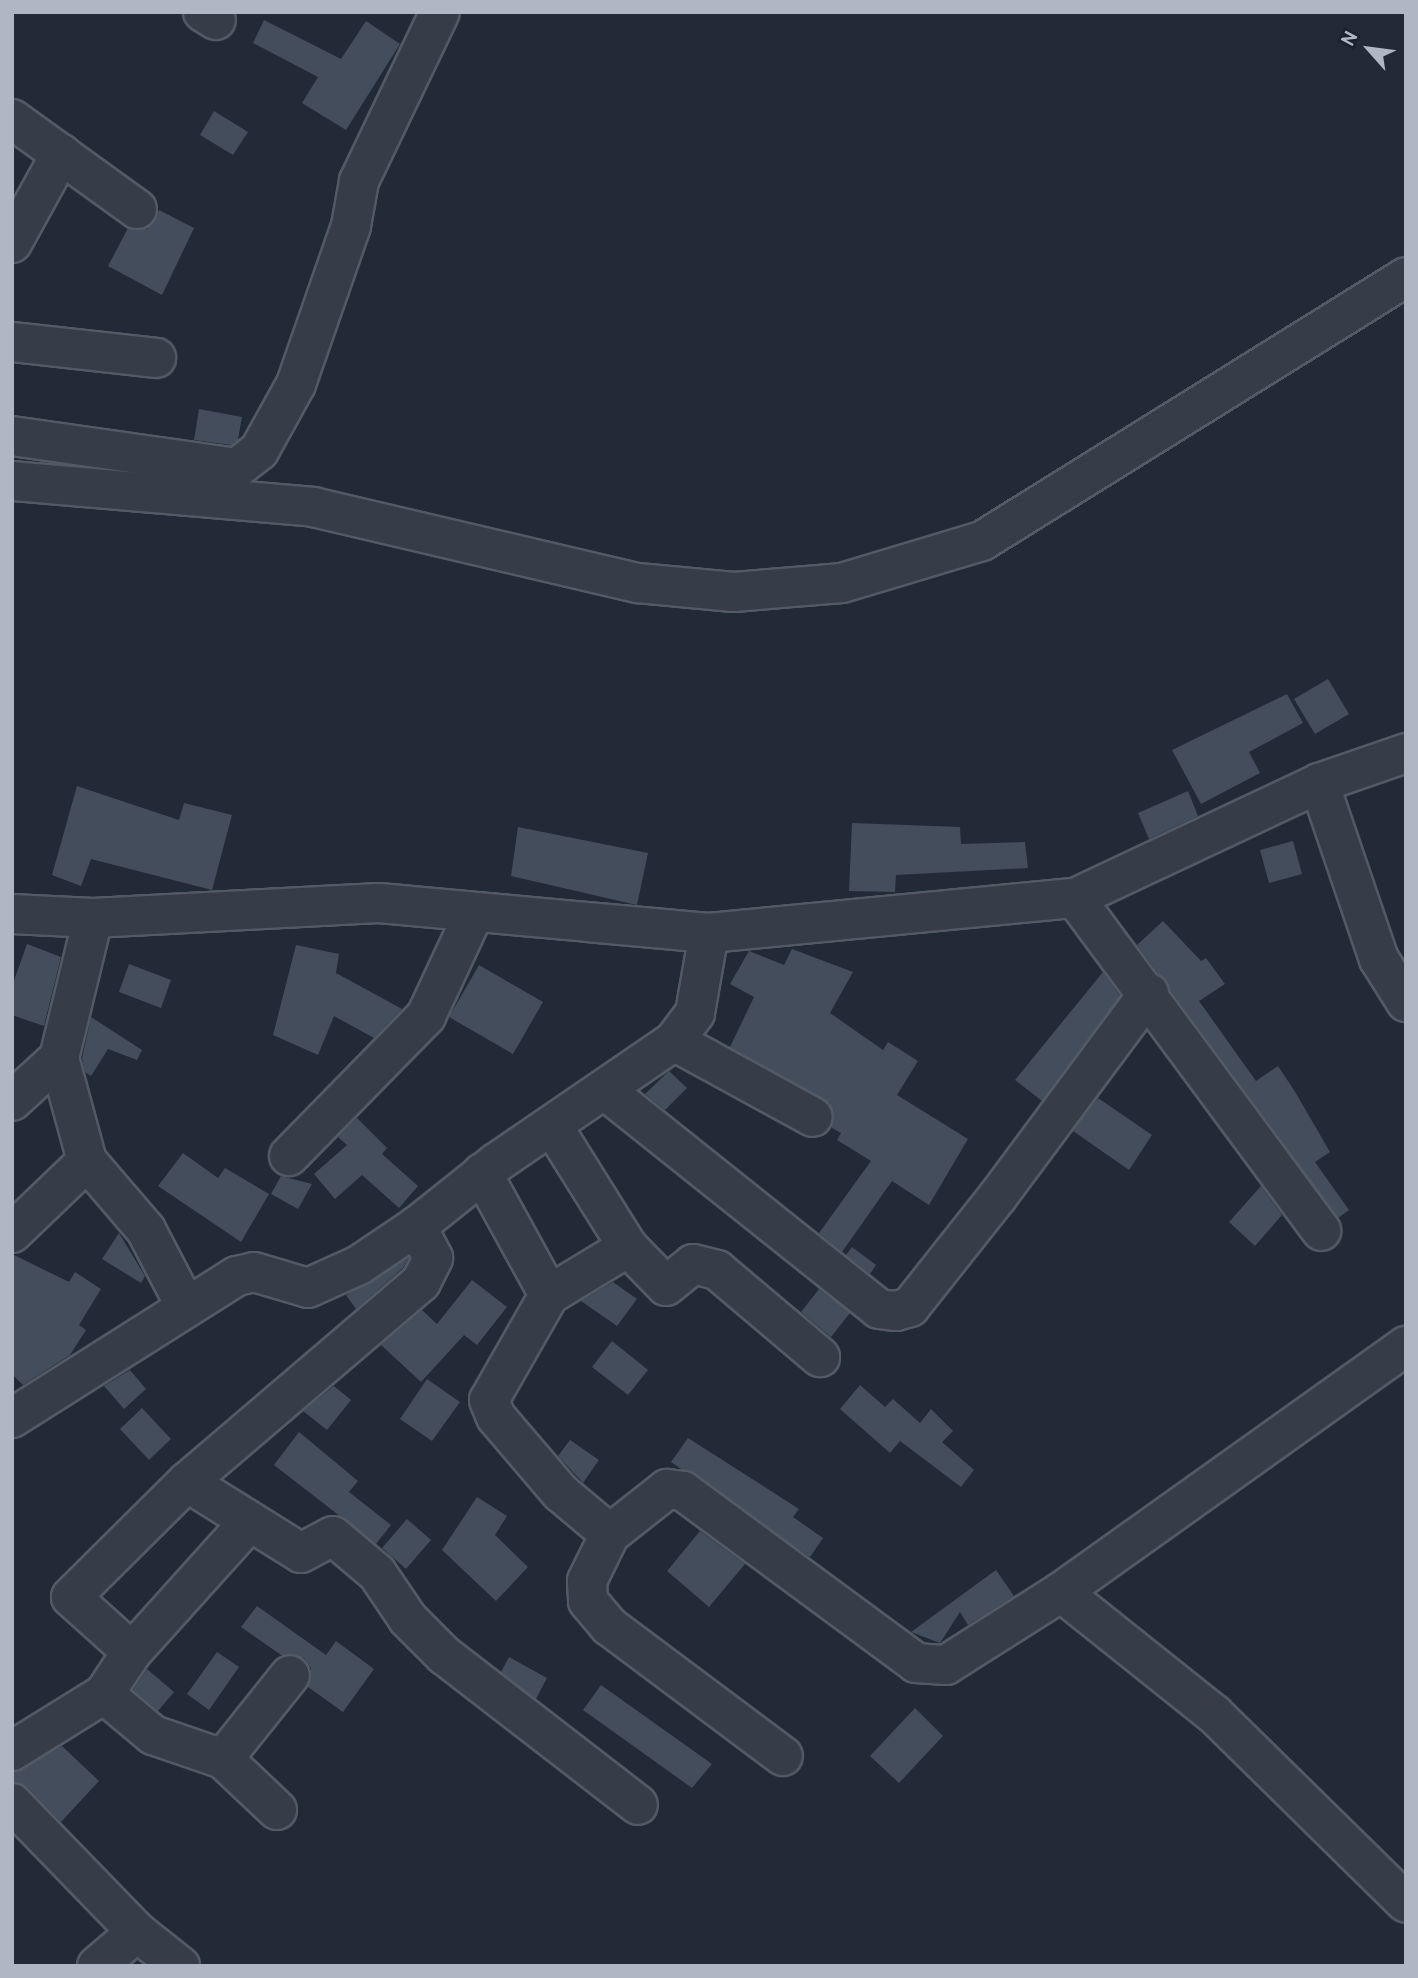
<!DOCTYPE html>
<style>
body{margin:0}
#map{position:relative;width:1418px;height:1978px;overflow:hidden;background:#222a37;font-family:Overpass,sans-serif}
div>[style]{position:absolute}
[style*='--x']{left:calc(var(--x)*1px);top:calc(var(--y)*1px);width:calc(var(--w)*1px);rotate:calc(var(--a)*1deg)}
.building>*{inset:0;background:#434d5c}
.roads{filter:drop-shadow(2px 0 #535a66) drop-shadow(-2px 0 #535a66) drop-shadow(0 2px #535a66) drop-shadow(0 -2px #535a66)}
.minor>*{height:38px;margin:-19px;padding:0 19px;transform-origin:19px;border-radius:19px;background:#363c48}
.tertiary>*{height:38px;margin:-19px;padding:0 19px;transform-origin:19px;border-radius:19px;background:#363c48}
span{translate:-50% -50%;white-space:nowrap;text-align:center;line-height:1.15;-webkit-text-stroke:5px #1b212d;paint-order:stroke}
.frame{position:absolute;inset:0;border:14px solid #b0b7c4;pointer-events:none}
.north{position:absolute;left:1334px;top:14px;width:70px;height:70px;-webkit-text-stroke:5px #1b212d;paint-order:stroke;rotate:298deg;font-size:19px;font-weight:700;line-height:28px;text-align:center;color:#b0b7c4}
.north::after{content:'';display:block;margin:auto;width:24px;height:32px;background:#b0b7c4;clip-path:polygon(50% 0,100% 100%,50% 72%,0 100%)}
</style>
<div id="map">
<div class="building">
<div style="clip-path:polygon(264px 20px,341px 59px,366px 21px,400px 44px,346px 130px,302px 103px,318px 77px,253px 43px)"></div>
<div style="clip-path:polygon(214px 111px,248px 132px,233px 155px,200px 135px)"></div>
<div style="clip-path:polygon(159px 210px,194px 228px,162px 295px,108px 266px,128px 228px,147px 229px)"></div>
<div style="clip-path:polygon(199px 409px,242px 417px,238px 440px,231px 445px,194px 440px)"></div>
<div style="clip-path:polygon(1328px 679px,1349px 714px,1315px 734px,1294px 699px)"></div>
<div style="clip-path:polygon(1287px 694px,1303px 723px,1249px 752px,1260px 773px,1201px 804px,1172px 750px)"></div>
<div style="clip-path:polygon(77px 786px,179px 820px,184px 803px,232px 815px,212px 890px,91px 859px,81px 886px,52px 875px)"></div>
<div style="clip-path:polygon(1188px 791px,1198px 816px,1149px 839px,1138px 813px)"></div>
<div style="clip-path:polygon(852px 823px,960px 827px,961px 844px,1025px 842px,1028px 868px,896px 875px,895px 892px,849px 891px)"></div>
<div style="clip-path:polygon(518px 827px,648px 853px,637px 905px,511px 876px)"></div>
<div style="clip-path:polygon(1293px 841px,1302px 874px,1269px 883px,1260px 850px)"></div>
<div style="clip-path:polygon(1163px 921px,1201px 961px,1206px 958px,1225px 984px,1199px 1001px,1256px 1081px,1278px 1066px,1294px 1090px,1330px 1152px,1315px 1162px,1349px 1210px,1338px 1218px,1137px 945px)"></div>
<div style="clip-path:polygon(27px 944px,61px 957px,44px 1026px,12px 1015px,12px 986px)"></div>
<div style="clip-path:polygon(296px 945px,339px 954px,336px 973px,402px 1009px,374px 1038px,334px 1016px,318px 1055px,273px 1035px)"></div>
<div style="clip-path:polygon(792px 949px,853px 972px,830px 1013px,883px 1050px,888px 1042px,918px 1061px,897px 1095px,968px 1139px,929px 1205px,892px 1181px,842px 1252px,819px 1233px,871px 1161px,837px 1140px,841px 1133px,832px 1128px,830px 1103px,730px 1047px,754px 997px,730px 984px,749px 951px,784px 965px)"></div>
<div style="clip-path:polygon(129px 964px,171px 980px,161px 1008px,119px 992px)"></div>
<div style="clip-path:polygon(479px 965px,543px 1002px,513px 1054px,449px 1017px)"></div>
<div style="clip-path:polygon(1103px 972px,1120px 996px,1042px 1101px,1015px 1080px)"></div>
<div style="clip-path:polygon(91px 1017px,142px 1050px,137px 1060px,108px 1049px,91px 1076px,85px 1072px,82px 1058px)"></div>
<div style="clip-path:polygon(669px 1071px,687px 1088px,665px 1110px,645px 1094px)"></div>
<div style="clip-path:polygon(1098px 1098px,1152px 1135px,1129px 1170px,1073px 1131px)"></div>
<div style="clip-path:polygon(357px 1118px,387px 1148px,382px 1154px,418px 1186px,399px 1208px,362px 1175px,335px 1199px,314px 1174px,347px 1145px,338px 1137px)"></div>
<div style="clip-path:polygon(183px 1153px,218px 1178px,225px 1168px,269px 1194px,241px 1242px,158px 1186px)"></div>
<div style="clip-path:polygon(281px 1176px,312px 1184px,298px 1209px,271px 1194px)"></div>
<div style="clip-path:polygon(1261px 1186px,1282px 1215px,1255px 1246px,1229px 1222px)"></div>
<div style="clip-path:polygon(119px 1233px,145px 1276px,141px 1283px,102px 1259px)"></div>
<div style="clip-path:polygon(852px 1247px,876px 1265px,870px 1274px,846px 1255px)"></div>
<div style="clip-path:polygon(12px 1254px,69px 1282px,75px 1272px,101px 1289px,79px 1325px,86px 1330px,70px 1355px,23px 1385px,12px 1374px)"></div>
<div style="clip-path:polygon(409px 1258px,403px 1268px,356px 1309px,346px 1295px)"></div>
<div style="clip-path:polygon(472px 1280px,507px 1307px,477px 1345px,464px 1335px,421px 1382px,381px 1345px,422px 1310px,437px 1324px)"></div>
<div style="clip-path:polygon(613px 1282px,637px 1299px,617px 1326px,581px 1301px)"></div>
<div style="clip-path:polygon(819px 1289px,850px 1313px,831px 1337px,801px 1312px)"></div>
<div style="clip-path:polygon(612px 1341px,648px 1370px,628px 1395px,592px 1367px)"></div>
<div style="clip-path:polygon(130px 1370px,146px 1389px,124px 1409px,104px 1386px)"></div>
<div style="clip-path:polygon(427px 1379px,460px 1402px,432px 1441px,400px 1419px)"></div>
<div style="clip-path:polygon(860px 1385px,885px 1407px,893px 1399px,920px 1423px,931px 1409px,953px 1431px,942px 1442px,974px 1470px,961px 1487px,900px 1441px,890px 1453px,840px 1409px)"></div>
<div style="clip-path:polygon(334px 1386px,351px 1400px,327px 1430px,303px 1411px)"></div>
<div style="clip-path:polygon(142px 1408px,171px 1439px,149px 1460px,120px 1429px)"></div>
<div style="clip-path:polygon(299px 1432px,358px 1481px,349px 1492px,391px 1525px,376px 1544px,274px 1465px)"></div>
<div style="clip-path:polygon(688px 1438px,799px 1509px,793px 1517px,823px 1538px,810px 1557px,671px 1462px)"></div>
<div style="clip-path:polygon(570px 1440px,599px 1460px,583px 1483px,558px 1456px)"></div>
<div style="clip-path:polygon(477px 1497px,507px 1516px,495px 1535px,528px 1567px,496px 1601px,442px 1550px)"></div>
<div style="clip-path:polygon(407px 1519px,431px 1540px,406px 1569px,382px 1548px)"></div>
<div style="clip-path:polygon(700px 1531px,745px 1564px,709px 1607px,667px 1571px)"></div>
<div style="clip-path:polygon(996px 1570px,1014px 1596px,968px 1625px,960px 1612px,940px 1643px,911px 1632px)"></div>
<div style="clip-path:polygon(257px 1606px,326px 1655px,336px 1641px,374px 1669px,343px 1712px,308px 1687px,311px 1668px,304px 1658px,281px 1655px,241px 1627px)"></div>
<div style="clip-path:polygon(217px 1652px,239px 1667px,209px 1710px,187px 1694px)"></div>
<div style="clip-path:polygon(509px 1657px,547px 1678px,536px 1699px,501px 1672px)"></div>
<div style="clip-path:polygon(147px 1669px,174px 1692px,158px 1711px,133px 1690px)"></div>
<div style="clip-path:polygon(601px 1685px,712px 1764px,692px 1788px,583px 1710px)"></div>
<div style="clip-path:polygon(915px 1708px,943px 1736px,899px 1783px,870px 1756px)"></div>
<div style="clip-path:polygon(62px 1746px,99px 1781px,61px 1822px,27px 1787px,12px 1782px,12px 1773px)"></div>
</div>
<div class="roads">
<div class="minor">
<div style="--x:203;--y:12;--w:15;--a:32"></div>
<div style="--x:12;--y:119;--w:154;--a:35.8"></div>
<div style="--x:12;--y:243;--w:102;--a:-61.2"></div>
<div style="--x:12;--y:342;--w:145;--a:6.3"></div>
<div style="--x:12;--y:436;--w:227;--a:8.1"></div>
<div style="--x:237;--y:468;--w:28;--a:-38"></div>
<div style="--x:259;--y:451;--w:77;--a:-61.1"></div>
<div style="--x:296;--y:384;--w:167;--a:-70.8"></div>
<div style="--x:351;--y:226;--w:46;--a:-79.9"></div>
<div style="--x:359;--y:181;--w:187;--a:-64.4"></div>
<div style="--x:12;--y:481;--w:302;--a:4.9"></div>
<div style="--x:313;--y:507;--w:334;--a:13.2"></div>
<div style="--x:638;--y:583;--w:96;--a:5.4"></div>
<div style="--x:734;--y:592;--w:108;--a:-4.8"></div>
<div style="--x:842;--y:583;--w:146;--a:-16.7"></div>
<div style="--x:982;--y:541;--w:499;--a:-31.9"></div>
<div style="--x:1319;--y:783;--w:186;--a:71.2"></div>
<div style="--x:1379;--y:959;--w:51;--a:57.9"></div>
<div style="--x:1075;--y:898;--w:414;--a:53.5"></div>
<div style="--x:674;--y:1041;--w:158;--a:28.7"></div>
<div style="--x:59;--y:1058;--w:107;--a:74.8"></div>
<div style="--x:87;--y:1161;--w:91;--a:49.5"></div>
<div style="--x:146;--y:1230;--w:85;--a:62.5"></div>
<div style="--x:606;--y:1091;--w:349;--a:38.6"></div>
<div style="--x:879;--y:1309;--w:17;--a:7"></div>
<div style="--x:896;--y:1311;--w:15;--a:-16"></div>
<div style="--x:910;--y:1307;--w:142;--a:-51.6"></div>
<div style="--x:998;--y:1196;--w:253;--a:-53.4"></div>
<div style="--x:12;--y:1101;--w:64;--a:-42.5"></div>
<div style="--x:59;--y:1058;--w:144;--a:-76.3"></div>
<div style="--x:289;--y:1156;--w:196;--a:-45.6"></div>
<div style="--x:426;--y:1016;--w:114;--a:-65"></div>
<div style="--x:482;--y:1173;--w:139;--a:61.2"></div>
<div style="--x:549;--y:1295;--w:121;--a:119.7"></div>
<div style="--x:489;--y:1400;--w:18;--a:68"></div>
<div style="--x:496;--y:1417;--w:100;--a:49.5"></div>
<div style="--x:561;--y:1493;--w:64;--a:39.9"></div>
<div style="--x:610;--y:1534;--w:52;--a:116.1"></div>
<div style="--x:587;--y:1581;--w:20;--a:87"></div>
<div style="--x:588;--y:1601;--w:33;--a:50"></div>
<div style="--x:609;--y:1626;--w:217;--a:36.8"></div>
<div style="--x:12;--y:1233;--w:104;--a:-43.8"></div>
<div style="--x:628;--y:1247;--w:54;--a:45.7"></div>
<div style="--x:666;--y:1286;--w:35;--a:-39"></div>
<div style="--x:693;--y:1264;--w:25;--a:14"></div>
<div style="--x:717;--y:1270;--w:135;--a:40.2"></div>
<div style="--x:549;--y:1295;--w:92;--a:-31.3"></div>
<div style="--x:628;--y:1247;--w:142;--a:-122"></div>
<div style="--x:12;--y:1418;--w:266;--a:-32.3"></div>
<div style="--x:237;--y:1276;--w:17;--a:-13"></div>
<div style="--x:254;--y:1272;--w:56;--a:16.5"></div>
<div style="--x:308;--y:1288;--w:56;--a:-24.3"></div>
<div style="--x:359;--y:1265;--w:70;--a:-33.9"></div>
<div style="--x:417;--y:1226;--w:101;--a:-38.6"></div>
<div style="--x:496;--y:1163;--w:216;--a:-34.4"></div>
<div style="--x:674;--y:1041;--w:35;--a:-53"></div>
<div style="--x:695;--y:1013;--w:81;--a:-80.1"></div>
<div style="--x:187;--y:1482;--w:134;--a:31.9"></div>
<div style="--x:301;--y:1553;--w:36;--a:-28"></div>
<div style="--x:333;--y:1536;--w:57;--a:40.1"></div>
<div style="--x:377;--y:1573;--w:55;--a:56"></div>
<div style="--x:408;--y:1619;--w:51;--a:45"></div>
<div style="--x:444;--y:1655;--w:245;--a:37.7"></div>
<div style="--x:610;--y:1534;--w:73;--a:-38.3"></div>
<div style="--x:667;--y:1489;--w:16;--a:7"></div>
<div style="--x:683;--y:1491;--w:290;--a:36.4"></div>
<div style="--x:916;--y:1663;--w:30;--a:4"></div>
<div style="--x:946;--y:1665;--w:136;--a:-32.4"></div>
<div style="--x:1061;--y:1592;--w:424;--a:-35.5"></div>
<div style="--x:1061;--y:1592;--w:196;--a:38.6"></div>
<div style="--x:1214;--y:1714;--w:269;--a:44.5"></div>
<div style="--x:132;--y:1652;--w:175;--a:-48"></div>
<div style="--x:12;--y:1751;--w:108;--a:-31.8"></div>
<div style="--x:223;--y:1759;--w:107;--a:-51.4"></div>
<div style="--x:12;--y:1803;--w:180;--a:45.9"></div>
<div style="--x:137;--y:1932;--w:55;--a:38.3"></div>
<div style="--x:277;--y:1810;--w:74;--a:-136.6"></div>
<div style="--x:223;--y:1759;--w:74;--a:-161.1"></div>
<div style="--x:153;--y:1735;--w:64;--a:-140.1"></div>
<div style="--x:104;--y:1694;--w:50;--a:-56.3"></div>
<div style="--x:132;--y:1652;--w:82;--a:-138"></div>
<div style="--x:71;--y:1597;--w:163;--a:-44.8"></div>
<div style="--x:187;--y:1482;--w:308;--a:-40.5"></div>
<div style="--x:421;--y:1282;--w:27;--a:-63"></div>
<div style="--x:433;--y:1258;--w:36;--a:-117"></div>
<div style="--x:97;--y:1966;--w:52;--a:-40.4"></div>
</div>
<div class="tertiary">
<div style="--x:12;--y:914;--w:81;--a:2.8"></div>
<div style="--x:93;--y:918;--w:286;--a:-3"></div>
<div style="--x:379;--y:903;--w:331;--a:5.2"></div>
<div style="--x:709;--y:933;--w:368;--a:-5.5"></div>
<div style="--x:1075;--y:898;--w:270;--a:-25.2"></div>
<div style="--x:1319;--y:783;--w:92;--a:-19"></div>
</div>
</div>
<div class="frame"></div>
<div class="north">N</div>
</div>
